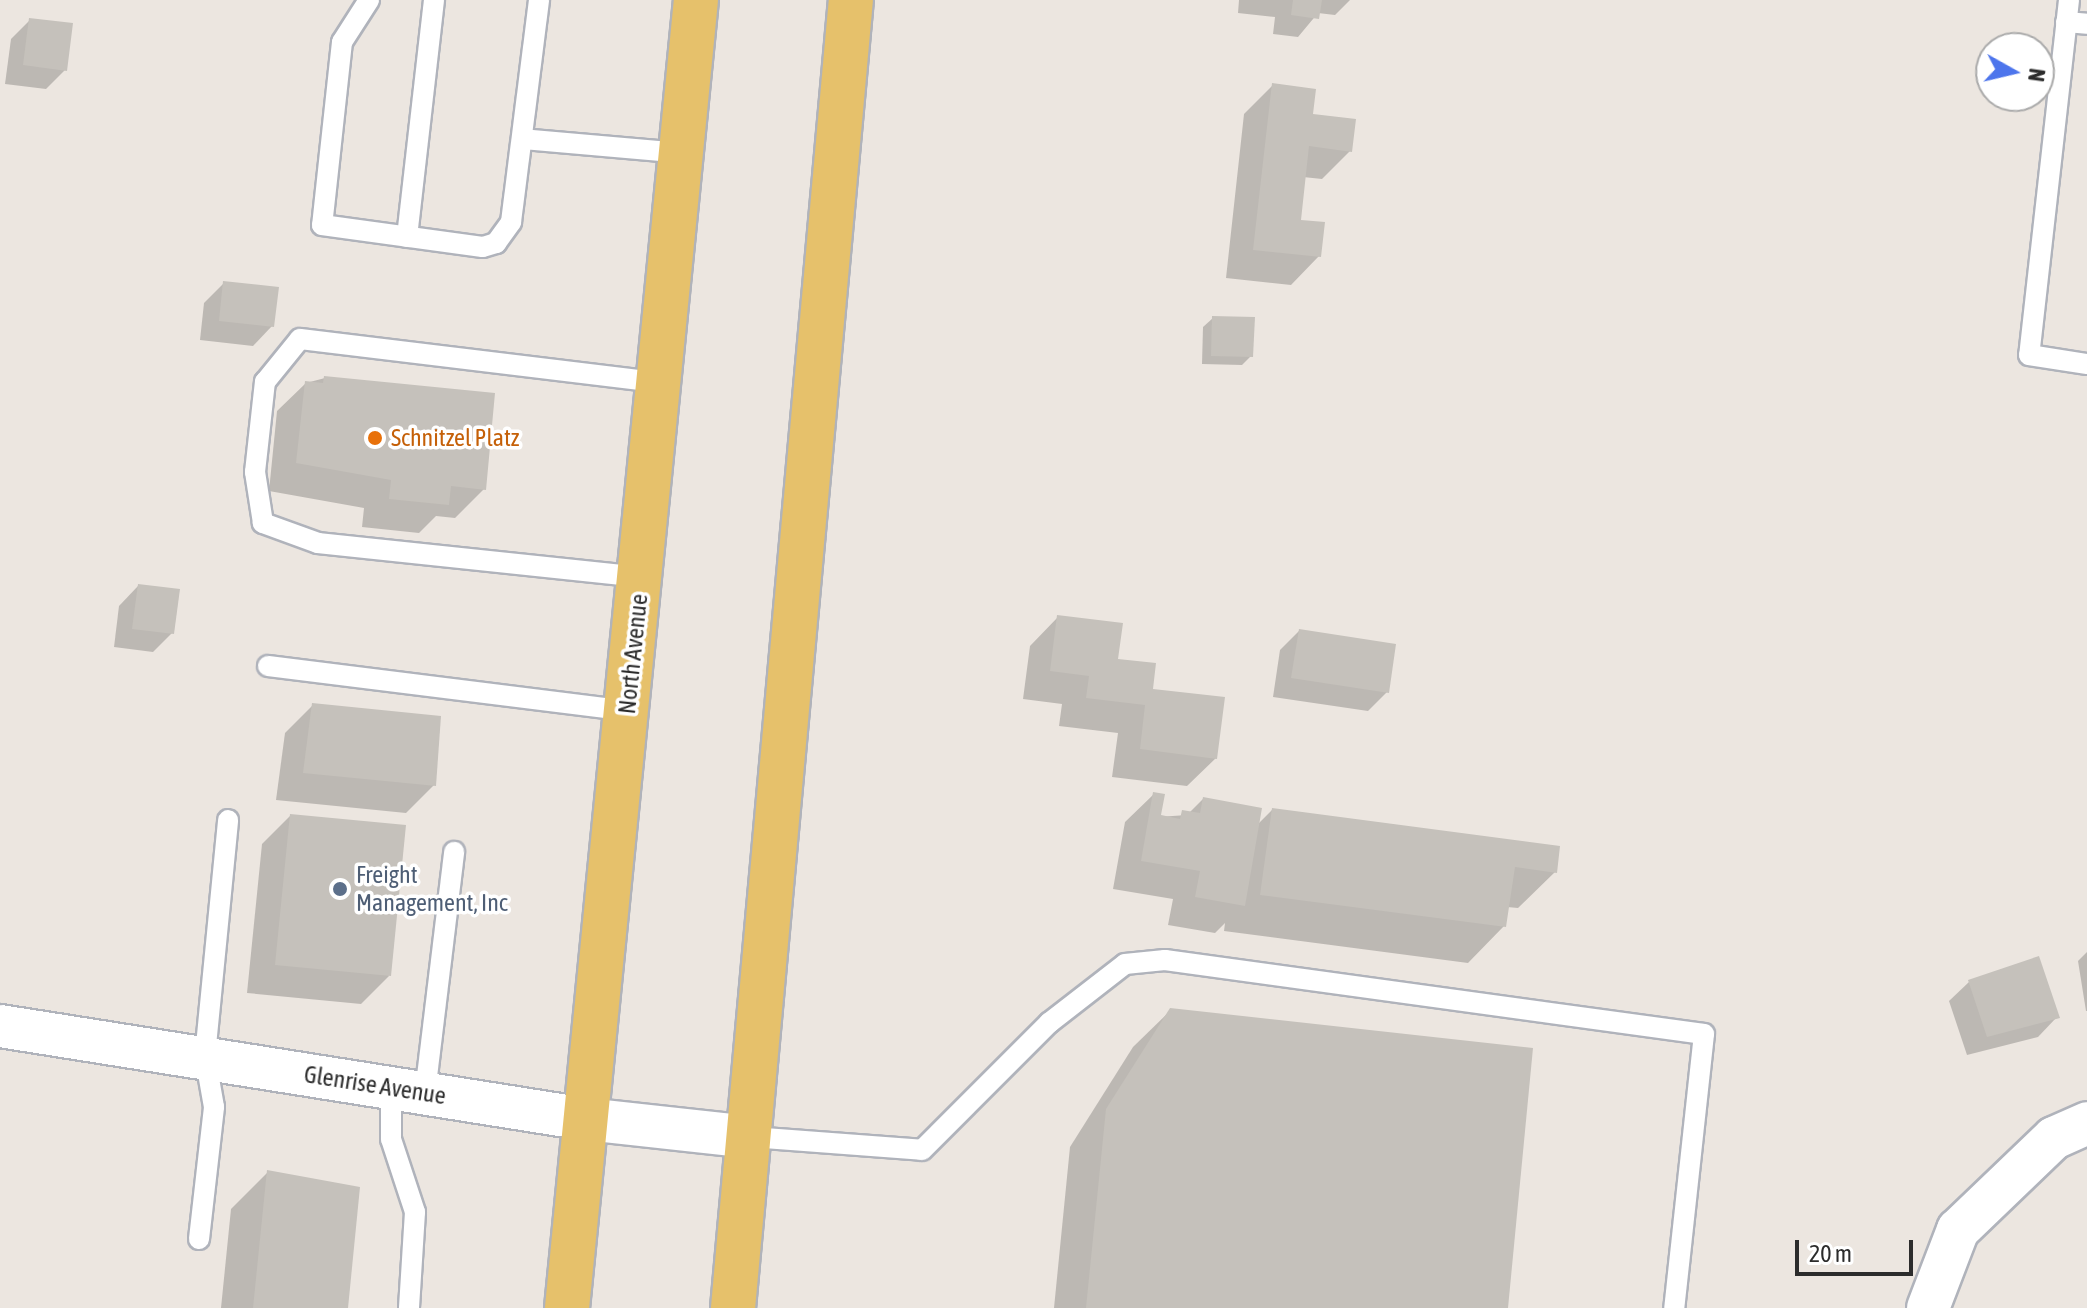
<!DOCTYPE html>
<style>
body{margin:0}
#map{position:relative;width:2087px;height:1308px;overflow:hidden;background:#ece6e0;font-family:"Asap Condensed",sans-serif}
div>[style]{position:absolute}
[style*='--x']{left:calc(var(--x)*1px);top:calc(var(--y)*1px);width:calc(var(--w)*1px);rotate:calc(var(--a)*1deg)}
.shadow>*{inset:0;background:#0003}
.building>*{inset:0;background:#c5c1bb}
.roads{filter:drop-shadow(2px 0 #b0b3bb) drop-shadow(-2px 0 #b0b3bb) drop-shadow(0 2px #b0b3bb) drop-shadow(0 -2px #b0b3bb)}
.lane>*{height:20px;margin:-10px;padding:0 10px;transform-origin:10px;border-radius:10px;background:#fff}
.street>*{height:42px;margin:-21px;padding:0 21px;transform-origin:21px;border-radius:21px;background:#fff}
.primary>*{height:44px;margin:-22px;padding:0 22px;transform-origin:22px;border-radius:22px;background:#e6c16b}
.dots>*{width:22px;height:22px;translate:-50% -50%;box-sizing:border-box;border:4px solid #fff;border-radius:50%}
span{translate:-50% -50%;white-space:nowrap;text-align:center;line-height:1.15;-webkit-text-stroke:7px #fff;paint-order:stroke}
.food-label{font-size:24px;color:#c56008}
.left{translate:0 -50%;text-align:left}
.street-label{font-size:24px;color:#2c2c2c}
.service-label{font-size:24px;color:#4e5e75}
.north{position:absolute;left:1975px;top:32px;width:80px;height:80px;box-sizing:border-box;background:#fff;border:2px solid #ababab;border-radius:50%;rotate:98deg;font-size:22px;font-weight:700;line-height:32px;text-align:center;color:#2c2c2c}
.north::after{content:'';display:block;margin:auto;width:28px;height:36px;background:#4d75ec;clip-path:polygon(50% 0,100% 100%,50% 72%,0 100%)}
.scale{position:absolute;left:1795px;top:1240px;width:118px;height:36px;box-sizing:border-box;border:4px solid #2c2c2c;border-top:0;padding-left:10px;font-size:24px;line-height:28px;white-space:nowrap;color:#2c2c2c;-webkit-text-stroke:6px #fff;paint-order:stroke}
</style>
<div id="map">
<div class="shadow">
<div style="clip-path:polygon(1239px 0,1350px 0,1335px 15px,1318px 13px,1298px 37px,1273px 34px,1275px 17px,1238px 13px)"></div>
<div style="clip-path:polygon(30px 20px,65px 70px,46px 89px,5px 84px,11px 39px)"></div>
<div style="clip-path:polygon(1273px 85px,1350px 151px,1322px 179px,1303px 177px,1299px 221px,1319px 256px,1291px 285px,1226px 278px,1244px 114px)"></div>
<div style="clip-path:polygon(224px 283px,272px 326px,253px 346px,200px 340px,204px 303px)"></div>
<div style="clip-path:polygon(1213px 318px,1251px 356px,1242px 365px,1202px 364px,1203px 327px)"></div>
<div style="clip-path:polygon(325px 378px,484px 489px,455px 518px,436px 516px,419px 533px,362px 527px,364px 508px,269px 491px,277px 411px,306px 383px)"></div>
<div style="clip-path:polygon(138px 586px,172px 633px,153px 652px,114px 647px,119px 606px)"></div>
<div style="clip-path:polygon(1058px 617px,1151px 690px,1216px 758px,1187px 786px,1112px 777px,1118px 733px,1059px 726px,1062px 704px,1023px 699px,1030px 646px)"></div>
<div style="clip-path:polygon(1299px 631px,1387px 692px,1368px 711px,1273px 697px,1280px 650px)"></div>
<div style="clip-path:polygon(313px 705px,434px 785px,406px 813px,276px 800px,285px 733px)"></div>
<div style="clip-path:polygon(1154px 794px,1158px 817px,1187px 815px,1203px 799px,1257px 825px,1272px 810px,1555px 872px,1518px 908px,1507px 907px,1504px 926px,1468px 963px,1224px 931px,1225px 923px,1215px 933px,1168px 925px,1173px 899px,1113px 889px,1125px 822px)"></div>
<div style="clip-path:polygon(290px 816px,389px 976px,361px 1004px,247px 993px,262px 844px)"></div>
<div style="clip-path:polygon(2087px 952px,2087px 1011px,2086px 1011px,2078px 961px)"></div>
<div style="clip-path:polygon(1969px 982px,2057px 1017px,2038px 1037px,1967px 1055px,1949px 1001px)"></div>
<div style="clip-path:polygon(1171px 1010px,1506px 1308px,1054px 1308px,1070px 1147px,1133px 1047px)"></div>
<div style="clip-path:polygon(268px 1172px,346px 1308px,221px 1308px,231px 1209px)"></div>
</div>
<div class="building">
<div style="clip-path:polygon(1293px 0,1322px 0,1319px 19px,1291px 15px)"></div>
<div style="clip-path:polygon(29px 18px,73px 23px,67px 71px,23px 65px)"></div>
<div style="clip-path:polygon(1272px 83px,1316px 89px,1313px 114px,1356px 119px,1352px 152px,1309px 146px,1301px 220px,1325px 222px,1321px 257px,1253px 250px)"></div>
<div style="clip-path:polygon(223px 281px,279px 287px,274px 327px,219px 321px)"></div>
<div style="clip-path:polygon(1212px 316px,1255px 317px,1253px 357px,1211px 356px)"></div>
<div style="clip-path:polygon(324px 376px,495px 393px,486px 490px,451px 486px,449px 505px,389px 499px,391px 480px,296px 463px,305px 381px,323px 383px)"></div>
<div style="clip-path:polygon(138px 584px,180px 589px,174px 634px,132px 629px)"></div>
<div style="clip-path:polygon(1057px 615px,1123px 623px,1118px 659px,1156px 663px,1153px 689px,1225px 697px,1217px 759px,1140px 749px,1145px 705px,1086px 698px,1089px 676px,1050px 671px)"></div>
<div style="clip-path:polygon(1299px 629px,1396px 644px,1389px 693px,1291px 678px)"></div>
<div style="clip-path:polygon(312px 703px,441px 716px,436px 786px,303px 773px)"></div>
<div style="clip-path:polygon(1153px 792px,1165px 794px,1161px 815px,1180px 819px,1182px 810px,1200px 813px,1203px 797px,1262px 808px,1245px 906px,1195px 897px,1200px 871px,1141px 861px)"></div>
<div style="clip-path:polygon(1272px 808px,1560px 846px,1557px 873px,1515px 867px,1506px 927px,1260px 895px)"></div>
<div style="clip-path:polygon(290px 814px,406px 825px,391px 976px,275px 965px)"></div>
<div style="clip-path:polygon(2039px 956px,2060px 1018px,1987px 1037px,1968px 980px)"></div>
<div style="clip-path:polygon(1170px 1008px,1533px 1048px,1508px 1308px,1086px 1308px,1106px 1109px)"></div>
<div style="clip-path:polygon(267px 1170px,360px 1187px,348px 1308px,253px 1308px)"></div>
</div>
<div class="roads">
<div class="lane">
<div style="--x:369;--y:0;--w:50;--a:122.7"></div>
<div style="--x:342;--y:42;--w:184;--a:96.2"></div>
<div style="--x:322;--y:225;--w:162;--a:7.8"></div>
<div style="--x:483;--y:247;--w:14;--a:-17"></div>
<div style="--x:496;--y:243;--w:26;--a:-54"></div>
<div style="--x:511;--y:222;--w:224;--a:-82.8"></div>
<div style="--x:2069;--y:0;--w:357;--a:96.4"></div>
<div style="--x:2029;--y:355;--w:59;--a:8.8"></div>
<div style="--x:2066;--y:22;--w:21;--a:5"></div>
<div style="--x:522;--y:139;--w:161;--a:5"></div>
<div style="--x:407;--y:237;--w:239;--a:-83.5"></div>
<div style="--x:641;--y:577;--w:325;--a:-174"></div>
<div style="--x:318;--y:543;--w:59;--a:-160"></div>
<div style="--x:263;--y:523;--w:52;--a:-98.9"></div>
<div style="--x:255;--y:472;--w:91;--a:-83.7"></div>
<div style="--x:265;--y:382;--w:55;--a:-50.9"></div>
<div style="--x:300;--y:339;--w:364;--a:6.9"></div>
<div style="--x:268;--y:666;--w:363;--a:7.1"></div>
<div style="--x:391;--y:1088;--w:51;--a:90"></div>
<div style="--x:391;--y:1139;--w:77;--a:71.8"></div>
<div style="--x:415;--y:1212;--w:96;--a:93.6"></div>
<div style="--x:425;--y:1093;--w:243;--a:-83.1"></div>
<div style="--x:751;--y:1137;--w:171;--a:4.3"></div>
<div style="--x:922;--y:1150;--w:180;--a:-45"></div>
<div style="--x:1049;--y:1023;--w:96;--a:-37.8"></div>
<div style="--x:1125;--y:964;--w:40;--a:-5.7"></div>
<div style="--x:1165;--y:960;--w:544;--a:7.82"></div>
<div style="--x:1704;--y:1034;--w:276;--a:96.2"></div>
<div style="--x:199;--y:1239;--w:133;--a:-83.5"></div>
<div style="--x:214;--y:1107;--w:52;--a:-100"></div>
<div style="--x:205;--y:1056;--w:237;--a:-84.4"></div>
</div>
<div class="street">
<div style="--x:0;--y:1026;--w:592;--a:9.03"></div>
<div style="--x:585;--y:1119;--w:167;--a:6.2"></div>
<div style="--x:1928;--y:1308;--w:84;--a:-69"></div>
<div style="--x:1958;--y:1230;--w:133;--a:-43.8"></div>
<div style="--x:2054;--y:1138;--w:36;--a:-24"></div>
</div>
<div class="primary">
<div style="--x:567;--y:1308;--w:1314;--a:-84.37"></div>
<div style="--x:733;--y:1308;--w:1313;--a:-84.85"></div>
</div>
</div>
<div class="dots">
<div style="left:375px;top:438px;background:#e8710a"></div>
<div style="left:340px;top:889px;background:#5c6f8a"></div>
</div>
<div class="food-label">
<span class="left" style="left:391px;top:438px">Schnitzel Platz</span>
</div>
<div class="street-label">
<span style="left:633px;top:654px;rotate:-84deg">North Avenue</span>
<span style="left:375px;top:1085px;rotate:9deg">Glenrise Avenue</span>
</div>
<div class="service-label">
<span class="left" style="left:356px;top:889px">Freight<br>Management, Inc</span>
</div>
<div class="north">N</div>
<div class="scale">20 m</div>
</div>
